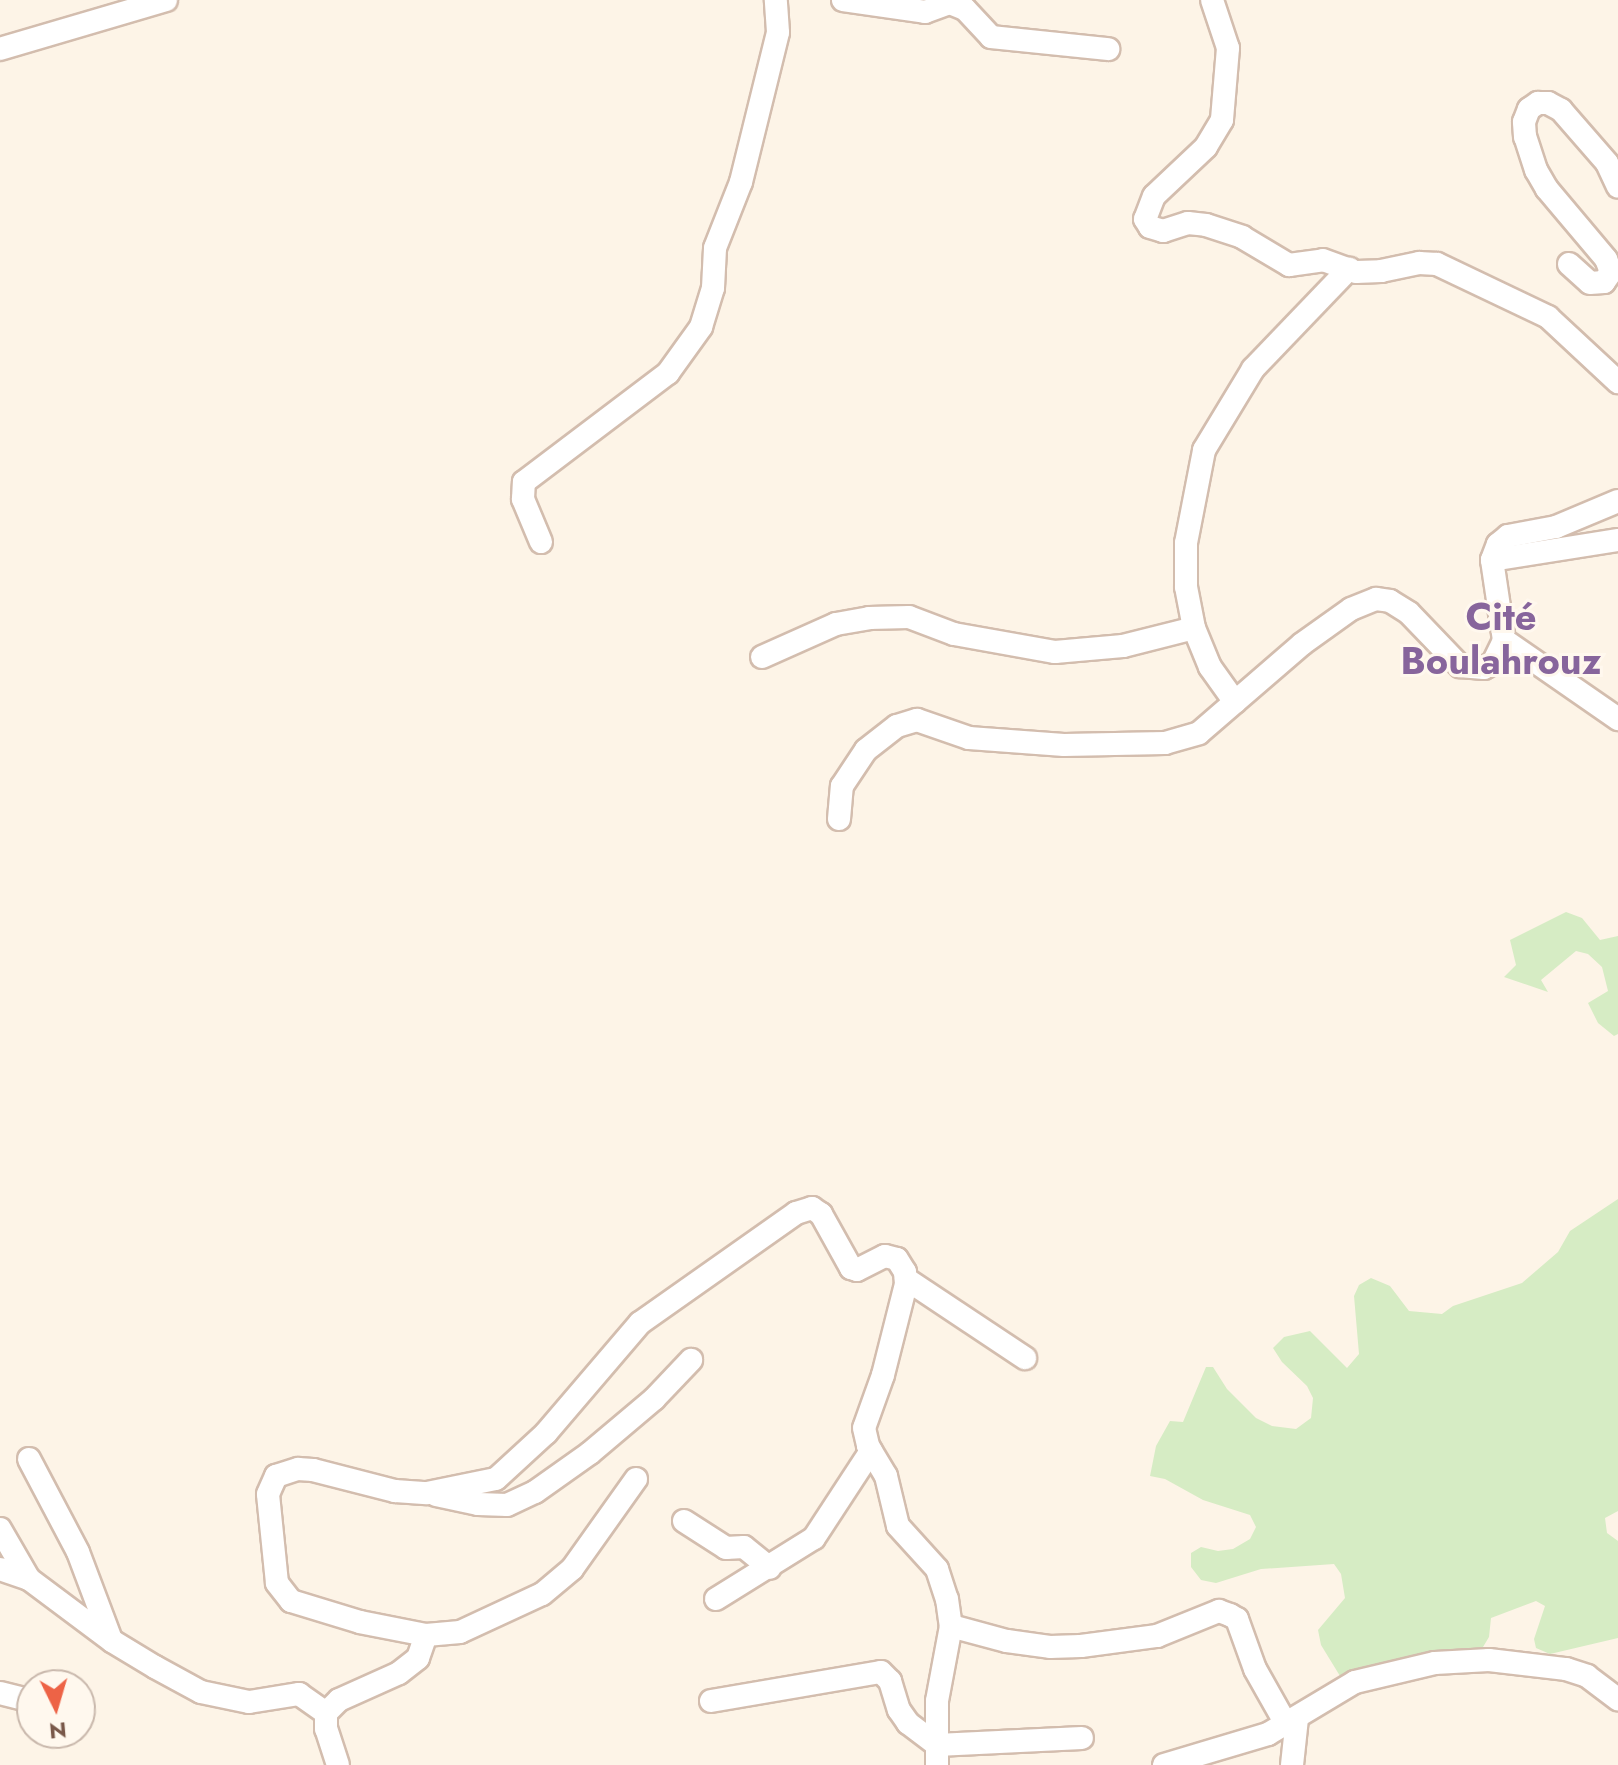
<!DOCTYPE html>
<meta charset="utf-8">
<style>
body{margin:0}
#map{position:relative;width:1618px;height:1765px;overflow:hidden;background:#fdf4e7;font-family:Jost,sans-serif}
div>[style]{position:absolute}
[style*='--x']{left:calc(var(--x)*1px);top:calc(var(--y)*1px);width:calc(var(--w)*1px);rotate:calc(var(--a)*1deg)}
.green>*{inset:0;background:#d6ecc4}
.roads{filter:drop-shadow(2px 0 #d3bdae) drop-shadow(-2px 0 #d3bdae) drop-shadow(0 2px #d3bdae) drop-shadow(0 -2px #d3bdae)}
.minor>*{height:22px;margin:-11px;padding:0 11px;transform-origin:11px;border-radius:11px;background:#fff}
span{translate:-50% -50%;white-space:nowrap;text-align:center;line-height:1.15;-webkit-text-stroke:6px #fff8ee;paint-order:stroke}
.district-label{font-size:38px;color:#87659c;font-weight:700}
.north{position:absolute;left:16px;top:1669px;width:80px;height:80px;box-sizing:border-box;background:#fff8ee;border:2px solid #c9b8ac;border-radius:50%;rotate:175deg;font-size:22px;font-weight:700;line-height:32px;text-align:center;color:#795849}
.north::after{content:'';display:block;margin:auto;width:28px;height:36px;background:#ed6346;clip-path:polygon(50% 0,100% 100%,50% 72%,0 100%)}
</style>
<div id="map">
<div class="green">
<div style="clip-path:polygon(1566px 912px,1582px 918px,1600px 940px,1618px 936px,1618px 1034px,1614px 1036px,1598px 1023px,1588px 1003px,1608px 991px,1602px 967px,1588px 954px,1576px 951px,1541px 980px,1548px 992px,1504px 977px,1516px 965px,1510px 940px)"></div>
<div style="clip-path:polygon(1618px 1199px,1618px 1511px,1605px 1518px,1607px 1533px,1618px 1541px,1618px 1638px,1550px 1654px,1536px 1648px,1534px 1639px,1545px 1606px,1536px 1601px,1491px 1618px,1489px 1637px,1483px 1647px,1405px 1658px,1340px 1676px,1321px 1645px,1318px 1630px,1345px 1598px,1341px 1574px,1334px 1564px,1261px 1569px,1216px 1583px,1201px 1580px,1191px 1567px,1191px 1553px,1201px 1547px,1218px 1551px,1233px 1549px,1250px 1539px,1256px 1527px,1250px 1515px,1203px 1500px,1165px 1479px,1150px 1476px,1156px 1446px,1170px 1421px,1183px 1422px,1206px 1367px,1213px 1367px,1227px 1389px,1256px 1418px,1272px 1426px,1296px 1429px,1311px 1418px,1313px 1398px,1307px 1386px,1282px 1362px,1273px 1348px,1284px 1337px,1310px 1331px,1347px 1368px,1359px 1354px,1354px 1296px,1359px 1285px,1371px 1278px,1390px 1286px,1409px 1311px,1442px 1314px,1453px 1306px,1522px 1283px,1558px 1252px,1570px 1231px)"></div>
</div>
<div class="roads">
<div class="minor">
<div style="--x:843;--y:0;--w:83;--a:8.3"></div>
<div style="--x:925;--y:12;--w:27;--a:-20"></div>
<div style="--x:950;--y:3;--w:16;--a:22"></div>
<div style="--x:965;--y:9;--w:38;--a:47"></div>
<div style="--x:991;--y:37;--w:118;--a:5.9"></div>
<div style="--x:1212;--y:0;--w:51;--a:71.6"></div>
<div style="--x:1228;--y:48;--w:72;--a:94.8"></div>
<div style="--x:1222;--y:120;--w:31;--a:121"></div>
<div style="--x:1206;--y:147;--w:71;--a:136.7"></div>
<div style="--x:1154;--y:196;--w:25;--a:111"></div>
<div style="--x:1145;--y:219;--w:9;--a:58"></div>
<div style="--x:1150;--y:227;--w:14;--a:17"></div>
<div style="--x:1163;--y:231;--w:26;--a:-18"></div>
<div style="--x:1188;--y:223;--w:18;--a:6"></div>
<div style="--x:1206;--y:225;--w:38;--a:18"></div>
<div style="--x:1242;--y:237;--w:55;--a:30.8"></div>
<div style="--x:1289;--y:265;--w:34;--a:-8"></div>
<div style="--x:1323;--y:260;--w:35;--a:20"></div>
<div style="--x:1356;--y:272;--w:25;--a:-2"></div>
<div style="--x:1381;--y:271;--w:39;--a:-12"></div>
<div style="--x:1419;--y:263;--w:18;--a:3"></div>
<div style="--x:1437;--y:264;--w:123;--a:25.5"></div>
<div style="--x:1548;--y:317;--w:96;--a:42.9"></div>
<div style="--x:0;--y:49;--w:173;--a:-16.4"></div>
<div style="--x:1569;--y:264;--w:28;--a:42"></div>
<div style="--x:1590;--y:283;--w:14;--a:-4"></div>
<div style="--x:1604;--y:282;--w:12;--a:-55"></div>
<div style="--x:1611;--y:272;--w:14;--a:-111"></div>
<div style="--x:1606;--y:259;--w:92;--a:-130.1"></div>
<div style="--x:1547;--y:189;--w:22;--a:-120"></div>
<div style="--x:1536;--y:170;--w:35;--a:-108"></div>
<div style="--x:1525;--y:137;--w:15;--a:-94"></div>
<div style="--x:1524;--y:122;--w:14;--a:-69"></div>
<div style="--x:1529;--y:109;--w:11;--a:-34"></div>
<div style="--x:1538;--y:103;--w:10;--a:0"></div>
<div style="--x:1548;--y:103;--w:15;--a:28"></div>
<div style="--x:1561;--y:110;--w:70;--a:49"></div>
<div style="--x:1607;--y:163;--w:26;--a:65"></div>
<div style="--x:1618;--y:501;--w:67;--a:157.2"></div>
<div style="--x:1556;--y:527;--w:49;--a:169.4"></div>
<div style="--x:1508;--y:536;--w:13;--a:141"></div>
<div style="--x:1498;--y:544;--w:17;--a:111"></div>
<div style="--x:1492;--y:560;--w:128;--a:-9"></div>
<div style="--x:541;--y:542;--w:47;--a:-112.7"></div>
<div style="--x:523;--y:499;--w:17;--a:-87"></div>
<div style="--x:524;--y:482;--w:181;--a:-37.1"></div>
<div style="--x:668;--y:373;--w:57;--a:-54.3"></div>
<div style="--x:701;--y:327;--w:41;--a:-72.9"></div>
<div style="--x:713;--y:288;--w:40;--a:-87.1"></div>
<div style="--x:715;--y:248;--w:71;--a:-68.5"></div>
<div style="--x:741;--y:182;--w:154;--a:-76.1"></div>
<div style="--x:778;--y:32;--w:32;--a:-94"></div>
<div style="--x:1492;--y:560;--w:81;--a:81.5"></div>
<div style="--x:1504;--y:640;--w:139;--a:34.7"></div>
<div style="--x:762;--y:657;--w:81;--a:-24"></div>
<div style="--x:836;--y:624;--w:34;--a:-10"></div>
<div style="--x:869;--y:618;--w:40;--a:-1.4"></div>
<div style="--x:909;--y:617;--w:48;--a:20.7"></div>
<div style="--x:954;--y:634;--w:103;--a:10.1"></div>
<div style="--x:1055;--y:652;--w:68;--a:-5"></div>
<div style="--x:1123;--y:646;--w:73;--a:-14.2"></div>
<div style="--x:1235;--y:702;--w:43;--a:-125.5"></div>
<div style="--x:1210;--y:667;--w:42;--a:-112.3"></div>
<div style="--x:1194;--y:628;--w:42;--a:-101"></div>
<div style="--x:1186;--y:587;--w:44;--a:-90"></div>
<div style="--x:1186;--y:543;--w:95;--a:-79"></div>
<div style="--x:1204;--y:450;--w:95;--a:-58.8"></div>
<div style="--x:1253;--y:369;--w:139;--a:-46.2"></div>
<div style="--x:839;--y:819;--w:33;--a:-85"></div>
<div style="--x:842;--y:786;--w:43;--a:-56.3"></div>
<div style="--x:866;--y:750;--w:39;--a:-38"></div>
<div style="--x:897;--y:726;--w:21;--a:-17"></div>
<div style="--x:917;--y:720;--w:55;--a:19.1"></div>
<div style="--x:969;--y:738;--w:95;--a:4.2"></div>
<div style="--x:1064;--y:745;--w:101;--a:-1.1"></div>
<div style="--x:1165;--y:743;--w:35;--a:-16"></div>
<div style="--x:1199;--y:733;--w:136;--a:-40.8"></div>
<div style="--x:1302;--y:644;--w:60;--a:-35.5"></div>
<div style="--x:1351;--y:609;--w:27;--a:-22"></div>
<div style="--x:1376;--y:599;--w:14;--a:8"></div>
<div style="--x:1390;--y:601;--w:22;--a:32"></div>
<div style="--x:1409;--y:613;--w:74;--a:46.1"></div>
<div style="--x:1460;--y:666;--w:24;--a:5"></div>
<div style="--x:1484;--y:668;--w:10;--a:-29"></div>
<div style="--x:1493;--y:663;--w:25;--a:-64"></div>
<div style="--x:906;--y:1279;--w:143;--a:33.6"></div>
<div style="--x:29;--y:1459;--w:105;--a:62.2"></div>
<div style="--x:78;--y:1552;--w:94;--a:69.4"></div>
<div style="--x:636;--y:1479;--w:110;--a:125.4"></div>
<div style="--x:572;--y:1569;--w:39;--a:140"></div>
<div style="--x:542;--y:1594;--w:90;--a:155.1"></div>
<div style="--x:460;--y:1632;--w:34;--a:175"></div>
<div style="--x:426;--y:1635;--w:67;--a:-168.9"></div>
<div style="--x:360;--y:1622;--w:72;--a:-163.1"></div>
<div style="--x:291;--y:1601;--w:23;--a:-128"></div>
<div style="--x:277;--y:1583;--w:89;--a:-95.8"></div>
<div style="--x:268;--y:1494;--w:20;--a:-66"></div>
<div style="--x:276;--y:1476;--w:23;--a:-18"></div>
<div style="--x:298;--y:1469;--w:15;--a:4"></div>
<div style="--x:313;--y:1470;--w:85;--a:14.4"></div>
<div style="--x:395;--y:1491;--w:32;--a:4"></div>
<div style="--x:427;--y:1493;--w:70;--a:-11.5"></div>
<div style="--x:496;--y:1479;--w:68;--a:-42.6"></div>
<div style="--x:546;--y:1433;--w:145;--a:-49.5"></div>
<div style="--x:640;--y:1323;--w:191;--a:-35.2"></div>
<div style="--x:796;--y:1213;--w:17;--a:-17"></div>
<div style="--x:812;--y:1208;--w:11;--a:34"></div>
<div style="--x:821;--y:1214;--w:62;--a:60.9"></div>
<div style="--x:851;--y:1268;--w:6;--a:18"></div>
<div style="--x:857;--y:1270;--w:31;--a:-27"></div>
<div style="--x:885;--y:1256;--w:12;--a:14"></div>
<div style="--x:897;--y:1259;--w:15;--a:58"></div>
<div style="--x:905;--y:1272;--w:12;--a:85"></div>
<div style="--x:906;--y:1284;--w:94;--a:104.2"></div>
<div style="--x:883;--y:1375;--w:56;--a:109.7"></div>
<div style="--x:864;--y:1428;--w:18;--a:77"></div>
<div style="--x:868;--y:1446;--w:35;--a:59"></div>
<div style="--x:886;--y:1476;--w:51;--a:76.5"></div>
<div style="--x:898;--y:1526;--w:58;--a:47.8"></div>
<div style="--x:937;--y:1569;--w:32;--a:72"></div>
<div style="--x:947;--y:1599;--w:27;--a:82"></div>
<div style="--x:951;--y:1626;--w:76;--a:100.6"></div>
<div style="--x:937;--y:1701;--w:64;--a:90"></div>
<div style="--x:436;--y:1495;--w:43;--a:12.1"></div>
<div style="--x:478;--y:1504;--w:29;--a:2"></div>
<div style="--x:507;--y:1505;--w:31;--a:-25"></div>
<div style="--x:535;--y:1492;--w:67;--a:-35.3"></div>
<div style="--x:590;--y:1453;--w:84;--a:-40.2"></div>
<div style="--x:654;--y:1399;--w:54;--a:-46.5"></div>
<div style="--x:684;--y:1521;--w:50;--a:32.7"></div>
<div style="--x:726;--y:1548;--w:18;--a:-3"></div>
<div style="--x:744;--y:1547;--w:33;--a:39"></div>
<div style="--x:0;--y:1529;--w:58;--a:59.9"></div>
<div style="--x:29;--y:1579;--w:104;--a:36.8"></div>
<div style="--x:112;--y:1641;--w:50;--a:31.2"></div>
<div style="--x:155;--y:1667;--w:52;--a:28.5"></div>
<div style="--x:201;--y:1692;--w:49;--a:11.8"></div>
<div style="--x:249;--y:1702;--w:51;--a:-9.1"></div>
<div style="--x:299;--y:1694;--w:33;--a:35"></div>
<div style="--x:0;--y:1569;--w:31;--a:19"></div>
<div style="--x:716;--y:1599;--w:115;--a:-31.9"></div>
<div style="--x:814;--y:1538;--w:104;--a:-56.8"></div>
<div style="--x:951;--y:1626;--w:58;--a:15"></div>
<div style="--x:1007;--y:1641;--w:43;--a:7.9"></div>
<div style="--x:1050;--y:1647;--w:31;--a:-2"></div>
<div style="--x:1081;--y:1646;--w:77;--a:-7.5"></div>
<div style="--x:1157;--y:1636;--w:67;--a:-22"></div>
<div style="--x:1219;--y:1611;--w:12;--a:20"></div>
<div style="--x:1230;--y:1615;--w:8;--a:30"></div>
<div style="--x:1237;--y:1619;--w:53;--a:70.2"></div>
<div style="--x:1255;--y:1669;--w:63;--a:60.6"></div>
<div style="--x:0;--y:1693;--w:33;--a:14"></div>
<div style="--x:711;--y:1701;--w:172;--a:-9.7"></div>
<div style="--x:881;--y:1672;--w:13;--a:45"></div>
<div style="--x:890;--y:1681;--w:30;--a:73"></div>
<div style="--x:899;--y:1710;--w:16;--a:55"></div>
<div style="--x:908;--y:1723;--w:36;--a:37"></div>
<div style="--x:937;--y:1745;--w:145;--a:-2.8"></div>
<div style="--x:338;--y:1765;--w:38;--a:-108"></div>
<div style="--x:326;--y:1729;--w:16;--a:-90"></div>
<div style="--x:326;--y:1713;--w:18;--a:-45"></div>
<div style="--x:339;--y:1700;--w:66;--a:-24.2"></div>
<div style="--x:399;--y:1673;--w:24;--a:-38"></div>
<div style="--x:418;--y:1658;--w:24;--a:-71"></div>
<div style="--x:1164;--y:1765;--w:109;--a:-16.6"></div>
<div style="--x:1268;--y:1734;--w:101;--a:-30.9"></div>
<div style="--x:1355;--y:1682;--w:82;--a:-13.4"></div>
<div style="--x:1435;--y:1663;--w:54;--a:-3.2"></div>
<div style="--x:1489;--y:1660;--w:78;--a:6.7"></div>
<div style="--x:1566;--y:1669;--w:22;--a:18"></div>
<div style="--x:1587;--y:1676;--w:39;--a:37"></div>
<div style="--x:1292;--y:1765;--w:47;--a:-83.9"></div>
</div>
</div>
<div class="district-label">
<span style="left:1501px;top:639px">Cité<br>Boulahrouz</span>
</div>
<div class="north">N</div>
</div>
